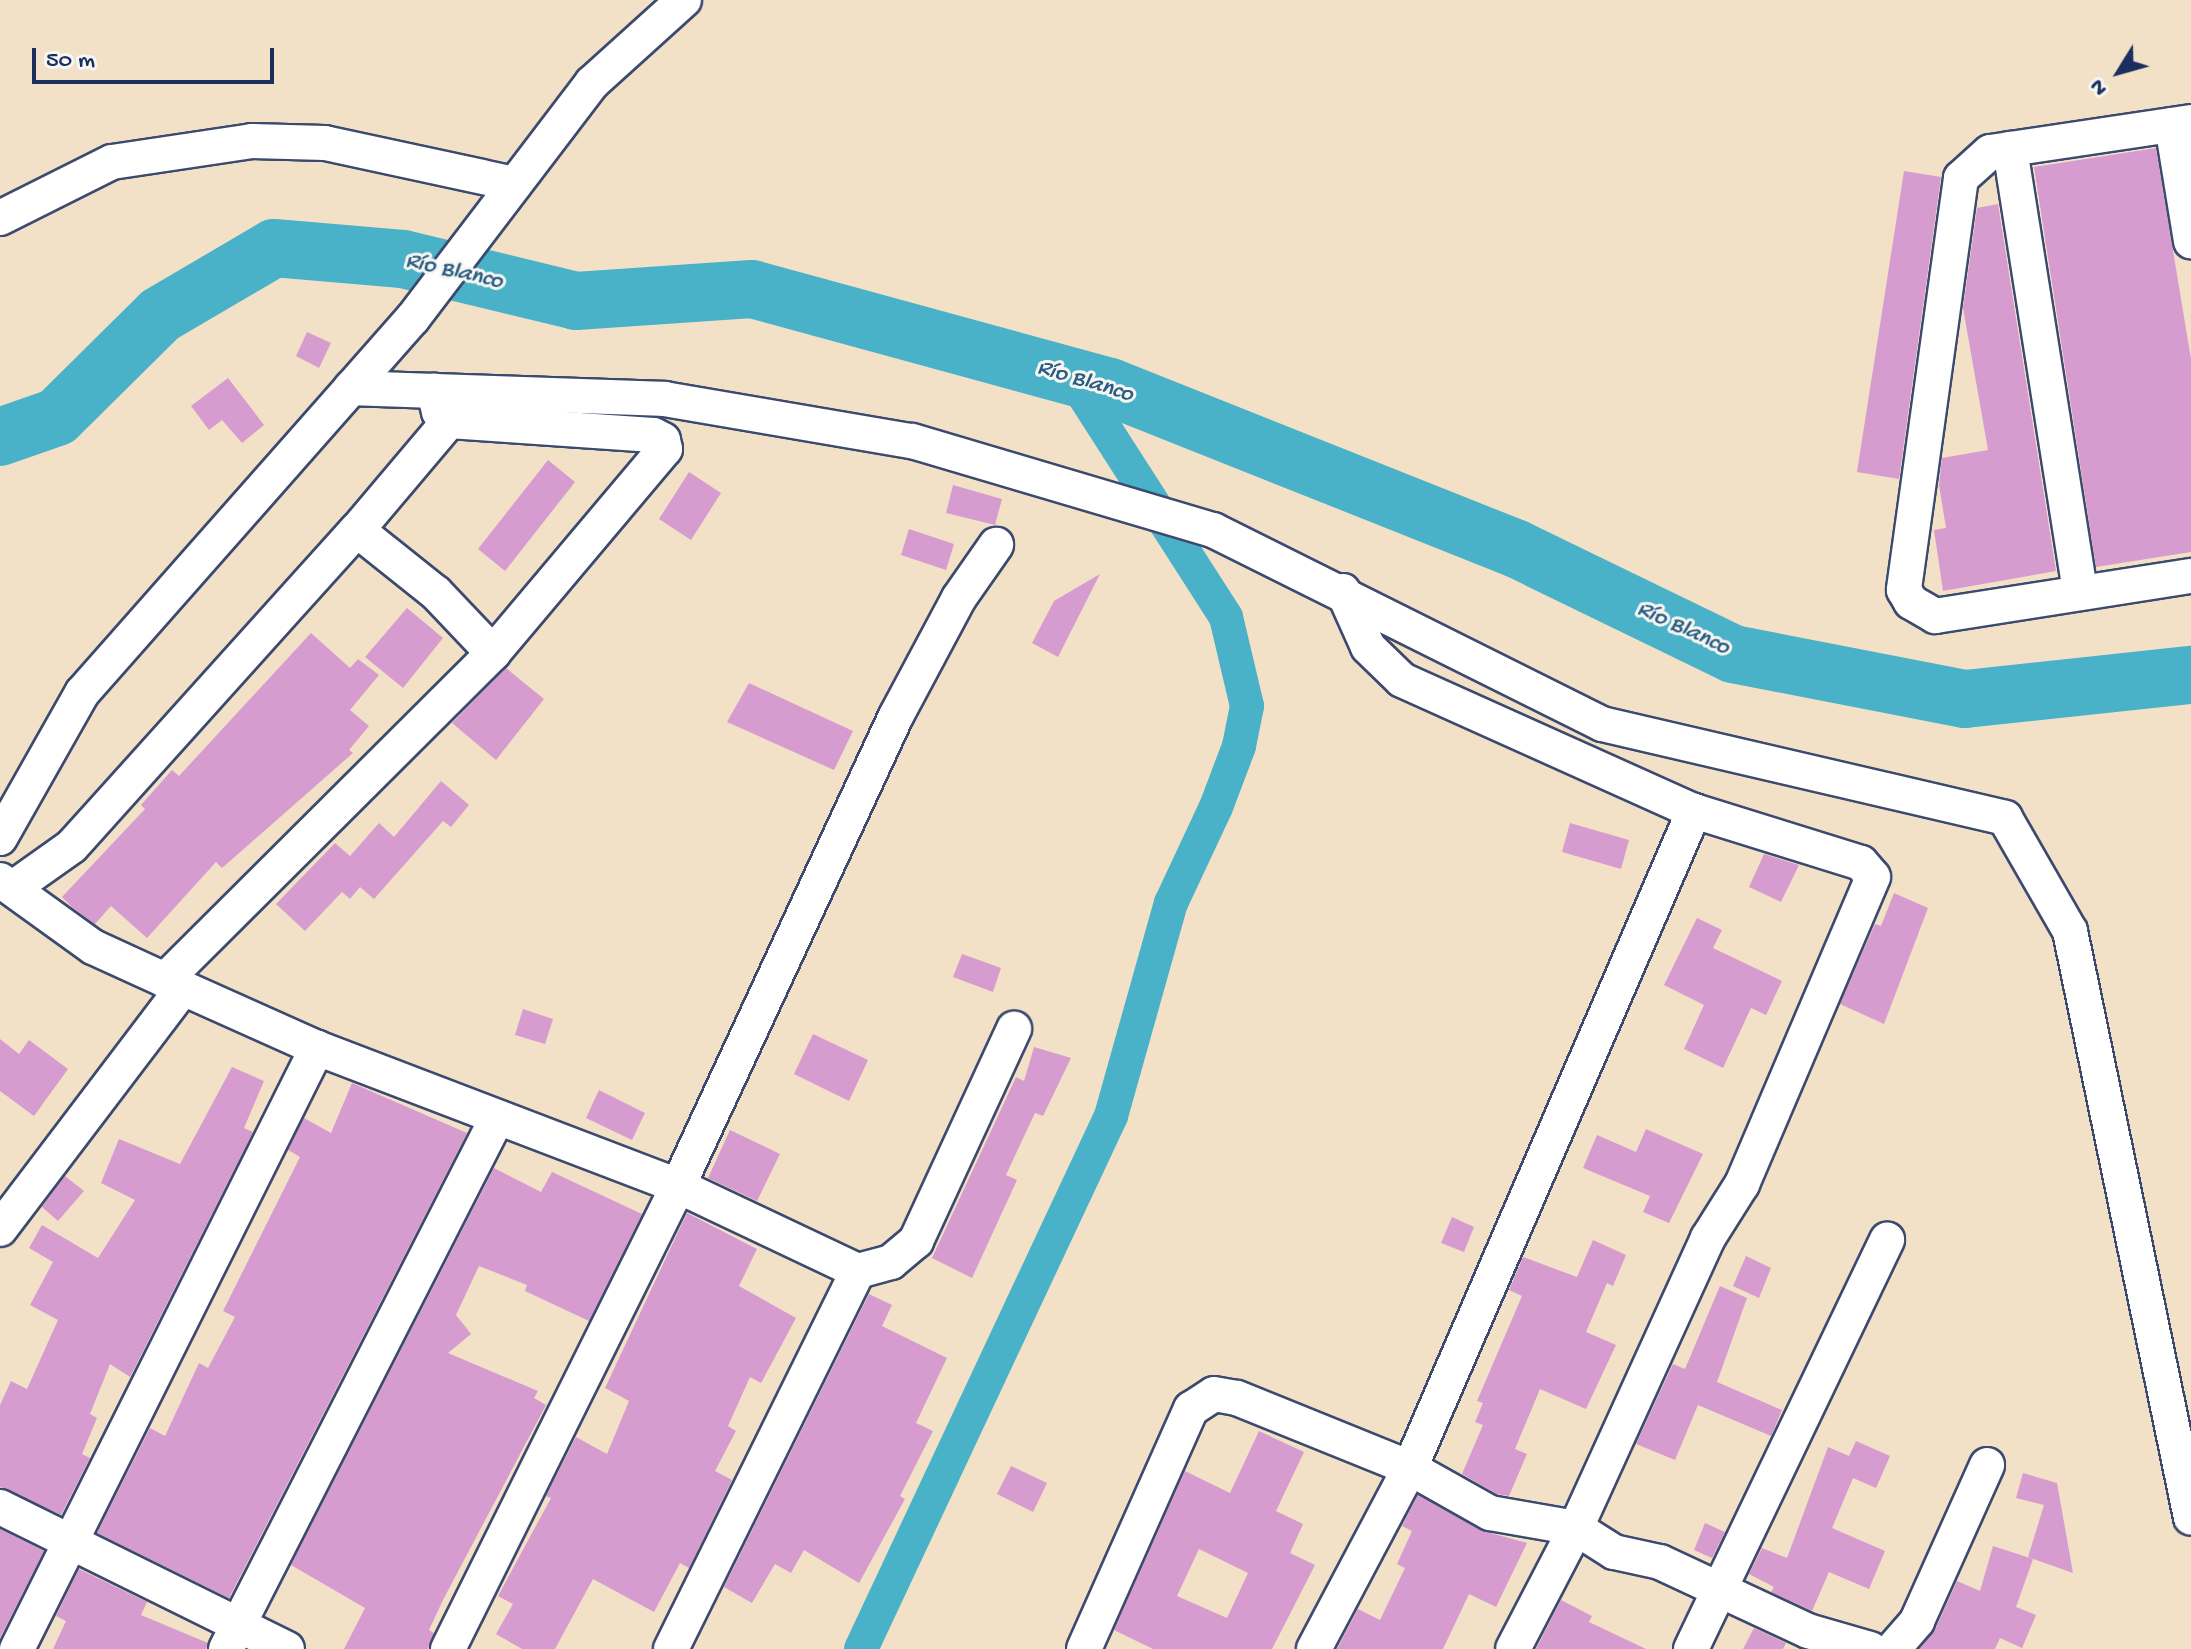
<!DOCTYPE html>
<meta charset="utf-8">
<style>
body{margin:0}
#map{position:relative;width:2191px;height:1649px;overflow:hidden;background:#f2e1c7;font-family:"Gochi Hand",sans-serif}
div>[style]{position:absolute}
[style*='--x']{left:calc(var(--x)*1px);top:calc(var(--y)*1px);width:calc(var(--w)*1px);rotate:calc(var(--a)*1deg)}
.canal>*{height:34px;margin:-17px;padding:0 17px;transform-origin:17px;border-radius:17px;background:#49b1c8}
.river>*{height:58px;margin:-29px;padding:0 29px;transform-origin:29px;border-radius:29px;background:#49b1c8}
.building>*{inset:0;background:#d79ccf}
.roads{filter:drop-shadow(2px 0 #3b4a6e) drop-shadow(-2px 0 #3b4a6e) drop-shadow(0 2px #3b4a6e) drop-shadow(0 -2px #3b4a6e)}
.minor>*{height:34px;margin:-17px;padding:0 17px;transform-origin:17px;border-radius:17px;background:#fff}
span{translate:-50% -50%;white-space:nowrap;text-align:center;line-height:1.15;-webkit-text-stroke:6px #f6f6f2;paint-order:stroke}
.water-label{font-size:24px;color:#2b5c83;font-style:italic}
.north{position:absolute;left:2079px;top:32px;width:80px;height:80px;-webkit-text-stroke:6px #f6f6f2;paint-order:stroke;rotate:233deg;font-size:22px;font-weight:700;line-height:32px;text-align:center;color:#1b2f5e}
.north::after{content:'';display:block;margin:auto;width:28px;height:36px;background:#1b2f5e;clip-path:polygon(50% 0,100% 100%,50% 72%,0 100%)}
.scale{position:absolute;left:32px;top:48px;width:242px;height:36px;box-sizing:border-box;border:4px solid #1b2f5e;border-top:0;padding-left:10px;font-size:24px;line-height:28px;white-space:nowrap;color:#1b2f5e;-webkit-text-stroke:6px #f6f6f2;paint-order:stroke}
</style>
<div id="map">
<div class="canal">
<div style="--x:861;--y:1649;--w:589;--a:-64.87"></div>
<div style="--x:1111;--y:1116;--w:221;--a:-74.3"></div>
<div style="--x:1171;--y:903;--w:106;--a:-64.9"></div>
<div style="--x:1216;--y:807;--w:65;--a:-69.3"></div>
<div style="--x:1239;--y:746;--w:41;--a:-78.7"></div>
<div style="--x:1247;--y:706;--w:91;--a:-103.3"></div>
<div style="--x:1226;--y:617;--w:285;--a:-122.7"></div>
</div>
<div class="river">
<div style="--x:0;--y:437;--w:60;--a:-19.3"></div>
<div style="--x:57;--y:417;--w:145;--a:-44.7"></div>
<div style="--x:160;--y:315;--w:132;--a:-30.4"></div>
<div style="--x:274;--y:248;--w:129;--a:4.9"></div>
<div style="--x:403;--y:259;--w:178;--a:13.6"></div>
<div style="--x:576;--y:301;--w:176;--a:-3.9"></div>
<div style="--x:752;--y:289;--w:371;--a:15.3"></div>
<div style="--x:1110;--y:387;--w:438;--a:21.7"></div>
<div style="--x:1517;--y:549;--w:240;--a:25.9"></div>
<div style="--x:1733;--y:654;--w:236;--a:11"></div>
<div style="--x:1965;--y:699;--w:227;--a:-6.1"></div>
</div>
<div class="building">
<div style="clip-path:polygon(2156px 148px,2191px 359px,2191px 552px,2096px 567px,2034px 167px)"></div>
<div style="clip-path:polygon(1904px 171px,1941px 177px,1899px 479px,1857px 472px)"></div>
<div style="clip-path:polygon(1998px 204px,2056px 571px,1943px 591px,1934px 530px,1946px 528px,1939px 485px,1942px 458px,1988px 450px,1963px 308px,1977px 208px)"></div>
<div style="clip-path:polygon(307px 332px,331px 343px,319px 368px,296px 356px)"></div>
<div style="clip-path:polygon(228px 378px,264px 425px,242px 443px,222px 420px,209px 430px,191px 406px)"></div>
<div style="clip-path:polygon(548px 460px,575px 482px,505px 571px,478px 549px)"></div>
<div style="clip-path:polygon(689px 472px,721px 493px,691px 540px,659px 519px)"></div>
<div style="clip-path:polygon(953px 485px,1002px 499px,995px 525px,946px 513px)"></div>
<div style="clip-path:polygon(909px 529px,954px 544px,946px 570px,901px 555px)"></div>
<div style="clip-path:polygon(1100px 574px,1058px 657px,1032px 643px,1054px 601px)"></div>
<div style="clip-path:polygon(407px 608px,443px 638px,403px 688px,365px 657px)"></div>
<div style="clip-path:polygon(311px 633px,350px 668px,358px 659px,379px 675px,350px 710px,369px 726px,349px 750px,353px 753px,222px 868px,216px 862px,147px 938px,111px 906px,95px 924px,72px 907px,62px 897px,145px 809px,141px 805px,172px 770px,179px 776px)"></div>
<div style="clip-path:polygon(506px 668px,544px 699px,496px 760px,452px 723px)"></div>
<div style="clip-path:polygon(749px 683px,853px 731px,834px 770px,727px 722px)"></div>
<div style="clip-path:polygon(441px 781px,469px 805px,451px 827px,443px 821px,374px 899px,360px 887px,350px 899px,342px 892px,305px 931px,276px 904px,335px 843px,350px 856px,379px 823px,394px 837px)"></div>
<div style="clip-path:polygon(1570px 823px,1629px 840px,1621px 869px,1562px 852px)"></div>
<div style="clip-path:polygon(1764px 854px,1799px 865px,1781px 902px,1749px 887px)"></div>
<div style="clip-path:polygon(1894px 893px,1928px 908px,1884px 1024px,1840px 1004px,1875px 924px,1881px 926px)"></div>
<div style="clip-path:polygon(1697px 918px,1722px 930px,1713px 948px,1782px 981px,1766px 1015px,1751px 1008px,1723px 1068px,1684px 1049px,1704px 1005px,1664px 985px)"></div>
<div style="clip-path:polygon(962px 954px,1001px 968px,993px 992px,953px 977px)"></div>
<div style="clip-path:polygon(523px 1009px,553px 1019px,545px 1044px,515px 1035px)"></div>
<div style="clip-path:polygon(813px 1034px,868px 1060px,849px 1101px,794px 1074px)"></div>
<div style="clip-path:polygon(0 1039px,19px 1054px,29px 1040px,68px 1069px,34px 1116px,0 1091px)"></div>
<div style="clip-path:polygon(1034px 1047px,1071px 1058px,1043px 1116px,1035px 1113px,1006px 1175px,1017px 1180px,972px 1278px,932px 1258px,1016px 1077px,1024px 1081px)"></div>
<div style="clip-path:polygon(232px 1067px,264px 1081px,244px 1128px,253px 1132px,130px 1377px,110px 1364px,90px 1414px,97px 1418px,82px 1454px,90px 1458px,61px 1515px,0 1487px,0 1405px,11px 1381px,27px 1389px,58px 1320px,30px 1305px,53px 1262px,29px 1248px,42px 1225px,98px 1258px,135px 1200px,101px 1183px,119px 1139px,180px 1164px)"></div>
<div style="clip-path:polygon(352px 1083px,467px 1133px,229px 1598px,97px 1533px,150px 1428px,165px 1436px,199px 1363px,208px 1368px,235px 1317px,223px 1311px,300px 1157px,288px 1150px,304px 1118px,331px 1133px)"></div>
<div style="clip-path:polygon(599px 1090px,645px 1113px,632px 1140px,586px 1118px)"></div>
<div style="clip-path:polygon(1646px 1129px,1703px 1154px,1669px 1223px,1643px 1212px,1650px 1196px,1583px 1168px,1597px 1135px,1636px 1152px)"></div>
<div style="clip-path:polygon(730px 1130px,780px 1154px,757px 1201px,708px 1178px)"></div>
<div style="clip-path:polygon(494px 1168px,541px 1192px,552px 1172px,642px 1214px,589px 1321px,525px 1291px,527px 1285px,479px 1266px,456px 1315px,471px 1334px,448px 1353px,538px 1391px,534px 1398px,546px 1405px,443px 1600px,429px 1630px,434px 1633px,428px 1649px,344px 1649px,365px 1608px,291px 1565px)"></div>
<div style="clip-path:polygon(65px 1176px,84px 1191px,58px 1221px,42px 1207px)"></div>
<div style="clip-path:polygon(687px 1213px,757px 1249px,739px 1286px,796px 1318px,761px 1383px,750px 1377px,728px 1426px,736px 1431px,715px 1471px,732px 1480px,689px 1568px,680px 1563px,654px 1612px,593px 1579px,555px 1649px,522px 1649px,496px 1634px,513px 1604px,498px 1596px,551px 1498px,546px 1496px,576px 1437px,607px 1454px,629px 1401px,605px 1388px)"></div>
<div style="clip-path:polygon(1452px 1217px,1474px 1227px,1464px 1252px,1441px 1243px)"></div>
<div style="clip-path:polygon(1593px 1240px,1626px 1255px,1613px 1286px,1607px 1283px,1586px 1332px,1616px 1345px,1586px 1409px,1540px 1389px,1515px 1449px,1527px 1454px,1509px 1496px,1497px 1494px,1462px 1474px,1483px 1425px,1475px 1422px,1483px 1403px,1477px 1401px,1522px 1296px,1509px 1290px,1523px 1257px,1577px 1277px)"></div>
<div style="clip-path:polygon(1746px 1256px,1771px 1268px,1759px 1298px,1733px 1286px)"></div>
<div style="clip-path:polygon(1720px 1286px,1747px 1298px,1717px 1382px,1782px 1410px,1771px 1436px,1698px 1405px,1675px 1460px,1636px 1444px,1673px 1364px,1685px 1369px)"></div>
<div style="clip-path:polygon(869px 1294px,892px 1305px,882px 1326px,947px 1358px,916px 1423px,933px 1431px,900px 1496px,905px 1499px,859px 1583px,804px 1550px,791px 1573px,775px 1564px,752px 1603px,724px 1587px)"></div>
<div style="clip-path:polygon(evenodd,1259px 1431px,1304px 1452px,1276px 1511px,1303px 1524px,1290px 1553px,1315px 1565px,1272px 1649px,1153px 1649px,1114px 1630px,1185px 1471px,1230px 1493px,1259px 1431px,1199px 1549px,1248px 1573px,1227px 1618px,1177px 1596px,1199px 1549px)"></div>
<div style="clip-path:polygon(1856px 1441px,1890px 1456px,1876px 1488px,1853px 1478px,1832px 1528px,1885px 1551px,1869px 1589px,1829px 1572px,1812px 1611px,1771px 1592px,1774px 1587px,1749px 1574px,1762px 1548px,1787px 1558px,1828px 1447px,1849px 1456px)"></div>
<div style="clip-path:polygon(1011px 1466px,1047px 1483px,1033px 1512px,997px 1494px)"></div>
<div style="clip-path:polygon(2023px 1473px,2057px 1483px,2073px 1573px,2028px 1557px,2044px 1505px,2016px 1498px)"></div>
<div style="clip-path:polygon(1418px 1495px,1480px 1530px,1527px 1543px,1496px 1607px,1469px 1594px,1443px 1649px,1337px 1649px,1358px 1609px,1380px 1620px,1405px 1568px,1397px 1564px,1412px 1531px,1402px 1526px)"></div>
<div style="clip-path:polygon(1705px 1523px,1725px 1532px,1712px 1558px,1694px 1550px)"></div>
<div style="clip-path:polygon(0 1529px,44px 1551px,0 1638px)"></div>
<div style="clip-path:polygon(1993px 1546px,2033px 1559px,2016px 1607px,2036px 1615px,2022px 1648px,2000px 1638px,1995px 1649px,1920px 1649px,1935px 1630px,1957px 1581px,1980px 1591px)"></div>
<div style="clip-path:polygon(79px 1569px,147px 1602px,141px 1615px,208px 1643px,206px 1649px,53px 1649px,66px 1621px,56px 1616px)"></div>
<div style="clip-path:polygon(1561px 1600px,1592px 1616px,1589px 1622px,1646px 1649px,1536px 1649px)"></div>
<div style="clip-path:polygon(1754px 1628px,1786px 1643px,1783px 1649px,1743px 1649px)"></div>
</div>
<div class="roads">
<div class="minor">
<div style="--x:2191;--y:122;--w:203;--a:171.5"></div>
<div style="--x:1990;--y:152;--w:39;--a:138"></div>
<div style="--x:1961;--y:178;--w:416;--a:97.9"></div>
<div style="--x:1904;--y:590;--w:14;--a:60"></div>
<div style="--x:1911;--y:602;--w:28;--a:30"></div>
<div style="--x:1935;--y:616;--w:259;--a:-8.9"></div>
<div style="--x:2172;--y:125;--w:118;--a:80.7"></div>
<div style="--x:2010;--y:149;--w:449;--a:81"></div>
<div style="--x:0;--y:218;--w:125;--a:-26.6"></div>
<div style="--x:112;--y:162;--w:142;--a:-8.5"></div>
<div style="--x:252;--y:141;--w:73;--a:1.6"></div>
<div style="--x:325;--y:143;--w:194;--a:12.2"></div>
<div style="--x:351;--y:388;--w:314;--a:2"></div>
<div style="--x:665;--y:399;--w:251;--a:9.7"></div>
<div style="--x:912;--y:441;--w:314;--a:16.5"></div>
<div style="--x:1213;--y:530;--w:435;--a:26.5"></div>
<div style="--x:1602;--y:724;--w:414;--a:13.1"></div>
<div style="--x:2005;--y:818;--w:130;--a:60.1"></div>
<div style="--x:2070;--y:931;--w:599;--a:78.35"></div>
<div style="--x:357;--y:530;--w:143;--a:-49.8"></div>
<div style="--x:1343;--y:591;--w:61;--a:65.9"></div>
<div style="--x:1368;--y:647;--w:47;--a:44.1"></div>
<div style="--x:1402;--y:680;--w:320;--a:24.2"></div>
<div style="--x:1694;--y:811;--w:175;--a:17.3"></div>
<div style="--x:1861;--y:863;--w:18;--a:49"></div>
<div style="--x:1873;--y:877;--w:334;--a:113.1"></div>
<div style="--x:1742;--y:1184;--w:64;--a:122.2"></div>
<div style="--x:1708;--y:1238;--w:319;--a:114.5"></div>
<div style="--x:1576;--y:1528;--w:136;--a:117.5"></div>
<div style="--x:0;--y:838;--w:167;--a:-60.5"></div>
<div style="--x:82;--y:693;--w:500;--a:-48.57"></div>
<div style="--x:413;--y:318;--w:295;--a:-52.7"></div>
<div style="--x:592;--y:83;--w:124;--a:-42.1"></div>
<div style="--x:0;--y:880;--w:115;--a:35.8"></div>
<div style="--x:93;--y:947;--w:79;--a:24.6"></div>
<div style="--x:165;--y:980;--w:167;--a:24.1"></div>
<div style="--x:317;--y:1048;--w:386;--a:20.9"></div>
<div style="--x:678;--y:1186;--w:199;--a:25.3"></div>
<div style="--x:858;--y:1271;--w:34;--a:-15"></div>
<div style="--x:891;--y:1262;--w:33;--a:-40"></div>
<div style="--x:916;--y:1241;--w:234;--a:-65.2"></div>
<div style="--x:13;--y:888;--w:72;--a:-35.4"></div>
<div style="--x:72;--y:846;--w:426;--a:-48"></div>
<div style="--x:357;--y:530;--w:101;--a:38.6"></div>
<div style="--x:436;--y:593;--w:83;--a:46.5"></div>
<div style="--x:165;--y:980;--w:463;--a:-44.9"></div>
<div style="--x:493;--y:653;--w:267;--a:-49.9"></div>
<div style="--x:665;--y:449;--w:9;--a:-103"></div>
<div style="--x:663;--y:440;--w:11;--a:-153"></div>
<div style="--x:653;--y:435;--w:204;--a:-176.1"></div>
<div style="--x:449;--y:421;--w:13;--a:-138"></div>
<div style="--x:439;--y:412;--w:22;--a:-103"></div>
<div style="--x:0;--y:1229;--w:303;--a:-52.8"></div>
<div style="--x:0;--y:1507;--w:320;--a:26.3"></div>
<div style="--x:17;--y:1649;--w:672;--a:-63.47"></div>
<div style="--x:226;--y:1649;--w:596;--a:-62.96"></div>
<div style="--x:448;--y:1649;--w:517;--a:-63.58"></div>
<div style="--x:678;--y:1186;--w:518;--a:-65.12"></div>
<div style="--x:896;--y:716;--w:134;--a:-61.9"></div>
<div style="--x:959;--y:598;--w:65;--a:-55.1"></div>
<div style="--x:671;--y:1649;--w:422;--a:-63.7"></div>
<div style="--x:1084;--y:1649;--w:263;--a:-66"></div>
<div style="--x:1191;--y:1409;--w:27;--a:-33"></div>
<div style="--x:1214;--y:1394;--w:23;--a:10"></div>
<div style="--x:1237;--y:1398;--w:187;--a:22"></div>
<div style="--x:1410;--y:1468;--w:92;--a:29.4"></div>
<div style="--x:1490;--y:1513;--w:87;--a:9.9"></div>
<div style="--x:1576;--y:1528;--w:45;--a:32.3"></div>
<div style="--x:1614;--y:1552;--w:47;--a:12.3"></div>
<div style="--x:1660;--y:1562;--w:163;--a:25"></div>
<div style="--x:1808;--y:1631;--w:65;--a:16.2"></div>
<div style="--x:1314;--y:1649;--w:205;--a:-62.1"></div>
<div style="--x:1410;--y:1468;--w:716;--a:-66.62"></div>
<div style="--x:1691;--y:1649;--w:454;--a:-64.4"></div>
<div style="--x:1893;--y:1649;--w:37;--a:-49"></div>
<div style="--x:1917;--y:1621;--w:171;--a:-65.8"></div>
</div>
</div>
<div class="water-label">
<span style="left:454px;top:272px;rotate:13deg">Río Blanco</span>
<span style="left:1085px;top:382px;rotate:17deg">Río Blanco</span>
<span style="left:1683px;top:629px;rotate:25deg">Río Blanco</span>
</div>
<div class="north">N</div>
<div class="scale">50 m</div>
</div>
